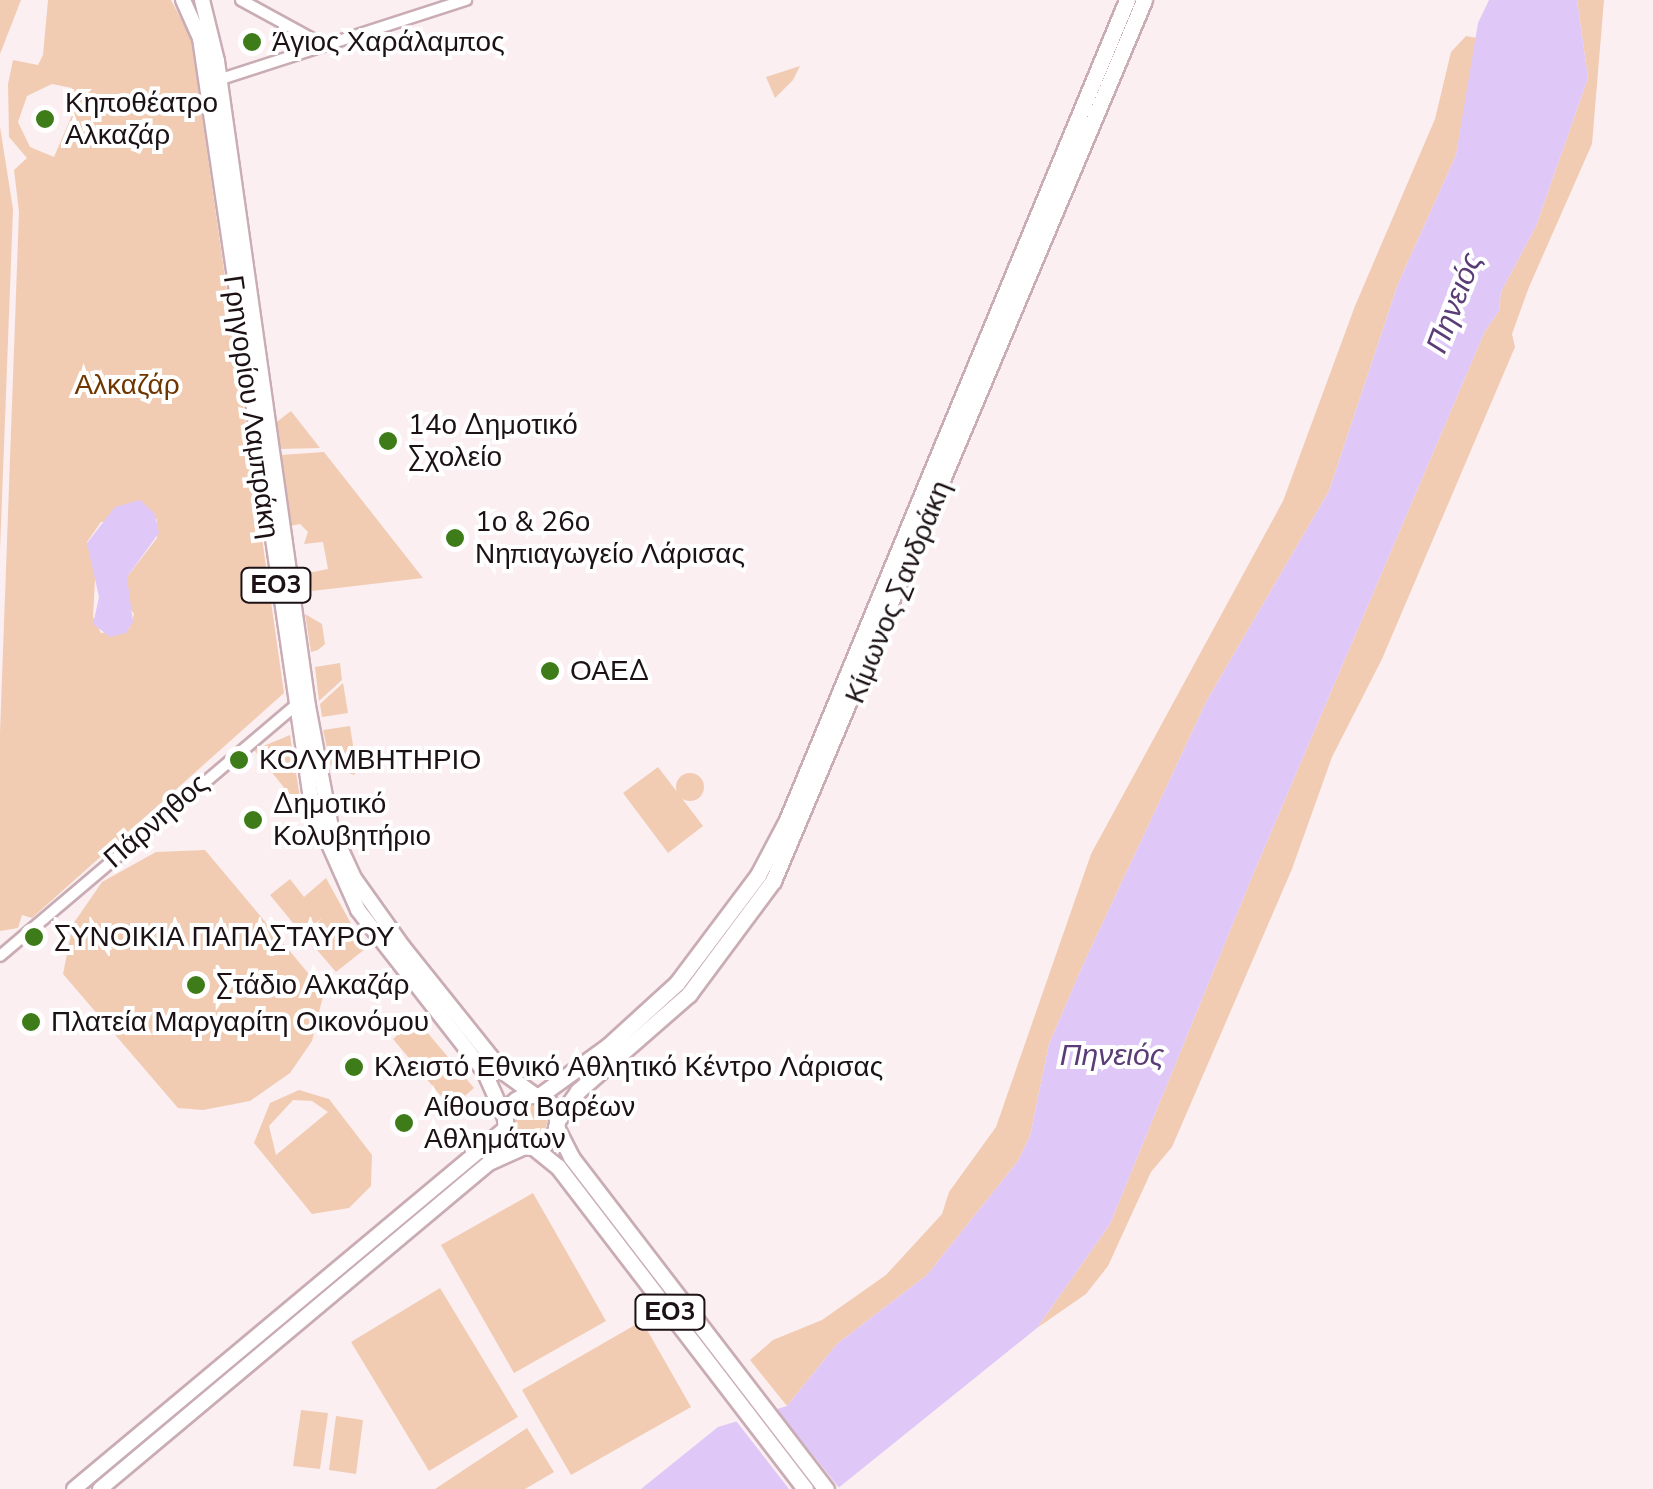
<!DOCTYPE html>
<meta charset="utf-8">
<style>
body{margin:0}
#map{position:relative;width:1653px;height:1489px;overflow:hidden;background:#fbeff2;font-family:"Nunito Sans",sans-serif}
div>[style]{position:absolute}
[style*='--x']{left:calc(var(--x)*1px);top:calc(var(--y)*1px);width:calc(var(--w)*1px);rotate:calc(var(--a)*1deg)}
.green>*{inset:0;background:#f1ccb3}
.round{border-radius:50%}
.water>*{inset:0;background:#dfc8f8}
.pier>*{inset:0;background:#fbeff2}
.roads{filter:drop-shadow(2px 0 #c9acb4) drop-shadow(-2px 0 #c9acb4) drop-shadow(0 2px #c9acb4) drop-shadow(0 -2px #c9acb4)}
.minor>*{height:10px;margin:-5px;padding:0 5px;transform-origin:5px;border-radius:5px;background:#fff}
.major>*{height:14px;margin:-7px;padding:0 7px;transform-origin:7px;border-radius:7px;background:#fff}
.highway>*{height:15px;margin:-7.5px;padding:0 7.5px;transform-origin:7.5px;border-radius:7.5px;background:#fff}
.highway>.ring{margin:-7.5px;padding:0;box-sizing:content-box;background:none;border:15px solid #fff;border-radius:50%}
.dots>*{width:28px;height:28px;translate:-50% -50%;box-sizing:border-box;border:5px solid #fff;border-radius:50%}
span{translate:-50% -50%;white-space:nowrap;text-align:center;line-height:1.15;-webkit-text-stroke:8px #fff;paint-order:stroke}
.shield-label span{padding:2px 8px;background:#fff;border:2px solid;border-radius:8px;-webkit-text-stroke-width:0}
.shield-label{font-size:25px;color:#1c1215;font-weight:700}
.poi-label{font-size:28px;color:#1c1215}
.left{translate:0 -50%;text-align:left}
.park-label{font-size:28px;color:#6f3600}
.street-label{font-size:28px;color:#1c1215}
.water-label{font-size:30px;color:#5a3c76;font-style:italic}
</style>
<div id="map">
<div class="green">
<div style="clip-path:polygon(0 0,21px 0,0 54px)"></div>
<div style="clip-path:polygon(evenodd,48px 0,171px 0,191px 38px,284px 693px,32px 918px,22px 915px,18px 928px,0 931px,0 733px,19px 212px,14px 170px,27px 158px,9px 137px,8px 84px,13px 60px,38px 65px,43px 55px,48px 0,52px 84px,72px 88px,67px 113px,72px 115px,54px 157px,30px 147px,18px 122px,27px 96px,52px 84px,48px 0,157px 519px,157px 538px,127px 577px,126px 603px,134px 614px,129px 629px,101px 633px,93px 617px,96px 562px,87px 542px,101px 522px,157px 519px)"></div>
<div style="clip-path:polygon(1577px 0,1604px 0,1592px 144px,1529px 287px,1512px 334px,1515px 347px,1382px 659px,1332px 757px,1292px 869px,1172px 1147px,1151px 1172px,1108px 1266px,1086px 1294px,1037px 1328px,1110px 1224px,1252px 877px,1485px 331px,1499px 311px,1501px 292px,1536px 226px,1588px 78px)"></div>
<div style="clip-path:polygon(1466px 36px,1477px 38px,1456px 155px,1398px 284px,1329px 491px,1207px 700px,1083px 965px,1049px 1044px,1030px 1136px,1018px 1161px,927px 1275px,837px 1344px,787px 1406px,750px 1360px,773px 1340px,822px 1320px,886px 1275px,942px 1214px,949px 1192px,996px 1127px,1091px 854px,1283px 501px,1355px 306px,1435px 119px,1451px 52px)"></div>
<div style="clip-path:polygon(800px 66px,793px 80px,775px 98px,766px 77px)"></div>
<div style="clip-path:polygon(0 127px,13px 209px,0 551px)"></div>
<div style="clip-path:polygon(291px 411px,320px 448px,279px 449px,274px 424px)"></div>
<div style="clip-path:polygon(324px 452px,423px 578px,312px 591px,308px 573px,328px 569px,323px 542px,304px 544px,308px 532px,300px 524px,290px 526px,280px 455px)"></div>
<div style="clip-path:polygon(305px 614px,322px 624px,325px 644px,318px 650px,311px 652px)"></div>
<div style="clip-path:polygon(340px 663px,342px 680px,319px 701px,315px 667px)"></div>
<div style="clip-path:polygon(343px 683px,348px 713px,322px 717px,320px 704px)"></div>
<div style="clip-path:polygon(350px 726px,357px 771px,354px 775px,331px 766px,323px 730px)"></div>
<div style="clip-path:polygon(290px 735px,302px 810px,254px 750px)"></div>
<div style="clip-path:polygon(658px 767px,703px 826px,668px 853px,623px 793px)"></div>
<div class="round" style="left:676px;top:773px;width:28px;height:28px"></div>
<div style="clip-path:polygon(205px 850px,324px 992px,312px 1041px,290px 1073px,250px 1101px,203px 1110px,178px 1108px,63px 974px,73px 924px,102px 882px,156px 852px)"></div>
<div style="clip-path:polygon(326px 878px,365px 949px,336px 972px,305px 936px,322px 918px,302px 934px,270px 895px,290px 879px,304px 897px)"></div>
<div style="clip-path:polygon(416px 1019px,474px 1088px,451px 1108px,393px 1039px)"></div>
<div style="clip-path:polygon(evenodd,299px 1090px,329px 1099px,372px 1155px,371px 1186px,349px 1208px,312px 1214px,254px 1143px,270px 1103px,299px 1090px,293px 1100px,312px 1101px,328px 1112px,276px 1155px,269px 1126px,293px 1100px)"></div>
<div class="round" style="left:513px;top:1104px;width:34px;height:34px"></div>
<div style="clip-path:polygon(480px 1156px,89px 1489px,82px 1489px)"></div>
<div style="clip-path:polygon(533px 1193px,606px 1321px,514px 1373px,441px 1245px)"></div>
<div style="clip-path:polygon(440px 1288px,518px 1417px,429px 1471px,351px 1342px)"></div>
<div style="clip-path:polygon(642px 1321px,691px 1407px,571px 1475px,522px 1390px)"></div>
<div style="clip-path:polygon(301px 1410px,328px 1413px,320px 1469px,293px 1466px)"></div>
<div style="clip-path:polygon(336px 1416px,363px 1420px,356px 1474px,329px 1470px)"></div>
<div style="clip-path:polygon(527px 1428px,554px 1472px,525px 1489px,435px 1489px)"></div>
</div>
<div class="water">
<div style="clip-path:polygon(1489px 0,1577px 0,1588px 78px,1536px 226px,1501px 292px,1499px 311px,1485px 331px,1252px 877px,1110px 1224px,1037px 1328px,837px 1489px,641px 1489px,718px 1427px,787px 1406px,837px 1344px,927px 1275px,1018px 1161px,1030px 1136px,1049px 1044px,1083px 965px,1207px 700px,1329px 491px,1398px 284px,1456px 155px,1478px 23px)"></div>
<div style="clip-path:polygon(140px 500px,155px 514px,159px 533px,127px 577px,133px 622px,126px 633px,110px 637px,93px 624px,99px 597px,87px 543px,115px 507px)"></div>
</div>
<div class="pier">
<div style="clip-path:polygon(773px 1405px,840px 1489px,789px 1489px,733px 1417px)"></div>
</div>
<div class="roads">
<div class="minor">
<div style="--x:241;--y:0;--w:90;--a:28.6"></div>
<div style="--x:215;--y:81;--w:264;--a:-17.9"></div>
<div style="--x:0;--y:956;--w:393;--a:-40.3"></div>
</div>
<div class="major">
<div style="--x:183;--y:0;--w:42;--a:65.9"></div>
<div style="--x:200;--y:38;--w:776;--a:81.7"></div>
<div style="--x:312;--y:806;--w:114;--a:66.1"></div>
<div style="--x:358;--y:910;--w:204;--a:52"></div>
<div style="--x:484;--y:1071;--w:51;--a:65.9"></div>
<div style="--x:202;--y:0;--w:63;--a:76.2"></div>
<div style="--x:217;--y:61;--w:651;--a:81.97"></div>
<div style="--x:308;--y:706;--w:124;--a:79.3"></div>
<div style="--x:331;--y:828;--w:55;--a:65.3"></div>
<div style="--x:354;--y:878;--w:85;--a:54.6"></div>
<div style="--x:403;--y:947;--w:160;--a:51.3"></div>
<div style="--x:503;--y:1072;--w:39;--a:36"></div>
<div style="--x:74;--y:1489;--w:563;--a:-39.88"></div>
<div style="--x:100;--y:1489;--w:508;--a:-39.96"></div>
<div style="--x:489;--y:1163;--w:42;--a:-24.1"></div>
</div>
<div class="highway">
<div class="ring" style="left:505px;top:1095px;width:37px;height:37px"></div>
<div style="--x:539;--y:1096;--w:85;--a:-35.9"></div>
<div style="--x:608;--y:1046;--w:93;--a:-42.4"></div>
<div style="--x:677;--y:983;--w:135;--a:-53.1"></div>
<div style="--x:758;--y:875;--w:62;--a:-62.2"></div>
<div style="--x:787;--y:820;--w:888;--a:-67.48"></div>
<div style="--x:557;--y:1121;--w:37;--a:-55"></div>
<div style="--x:578;--y:1091;--w:147;--a:-41.1"></div>
<div style="--x:689;--y:994;--w:141;--a:-53.4"></div>
<div style="--x:773;--y:881;--w:956;--a:-67.16"></div>
<div style="--x:556;--y:1127;--w:34;--a:63"></div>
<div style="--x:571;--y:1157;--w:419;--a:52.5"></div>
<div style="--x:532;--y:1146;--w:33;--a:39"></div>
<div style="--x:558;--y:1167;--w:406;--a:52.5"></div>
</div>
</div>
<div class="dots">
<div style="left:252px;top:42px;background:#3e7c19"></div>
<div style="left:45px;top:119px;background:#3e7c19"></div>
<div style="left:388px;top:441px;background:#3e7c19"></div>
<div style="left:455px;top:538px;background:#3e7c19"></div>
<div style="left:550px;top:671px;background:#3e7c19"></div>
<div style="left:239px;top:760px;background:#3e7c19"></div>
<div style="left:253px;top:820px;background:#3e7c19"></div>
<div style="left:34px;top:937px;background:#3e7c19"></div>
<div style="left:196px;top:985px;background:#3e7c19"></div>
<div style="left:31px;top:1022px;background:#3e7c19"></div>
<div style="left:354px;top:1067px;background:#3e7c19"></div>
<div style="left:404px;top:1123px;background:#3e7c19"></div>
</div>
<div class="shield-label">
<span style="left:276px;top:585px">ΕΟ3</span>
<span style="left:670px;top:1312px">ΕΟ3</span>
</div>
<div class="poi-label">
<span class="left" style="left:272px;top:42px">Άγιος Χαράλαμπος</span>
<span class="left" style="left:65px;top:119px">Κηποθέατρο<br>Αλκαζάρ</span>
<span class="left" style="left:408px;top:441px">14ο Δημοτικό<br>Σχολείο</span>
<span class="left" style="left:475px;top:538px">1ο &amp; 26ο<br>Νηπιαγωγείο Λάρισας</span>
<span class="left" style="left:570px;top:671px">ΟΑΕΔ</span>
<span class="left" style="left:259px;top:760px">ΚΟΛΥΜΒΗΤΗΡΙΟ</span>
<span class="left" style="left:273px;top:820px">Δημοτικό<br>Κολυβητήριο</span>
<span class="left" style="left:54px;top:937px">ΣΥΝΟΙΚΙΑ ΠΑΠΑΣΤΑΥΡΟΥ</span>
<span class="left" style="left:216px;top:985px">Στάδιο Αλκαζάρ</span>
<span class="left" style="left:51px;top:1022px">Πλατεία Μαργαρίτη Οικονόμου</span>
<span class="left" style="left:374px;top:1067px">Κλειστό Εθνικό Αθλητικό Κέντρο Λάρισας</span>
<span class="left" style="left:424px;top:1123px">Αίθουσα Βαρέων<br>Αθλημάτων</span>
</div>
<div class="park-label">
<span style="left:127px;top:385px">Αλκαζάρ</span>
</div>
<div class="street-label">
<span style="left:251px;top:407px;rotate:82deg">Γρηγορίου Λαμπράκη</span>
<span style="left:898px;top:592px;rotate:-68deg">Κίμωνος Σανδράκη</span>
<span style="left:156px;top:821px;rotate:-41deg">Πάρνηθος</span>
</div>
<div class="water-label">
<span style="left:1455px;top:303px;rotate:-69deg">Πηνειός</span>
<span style="left:1112px;top:1056px">Πηνειός</span>
</div>
</div>
